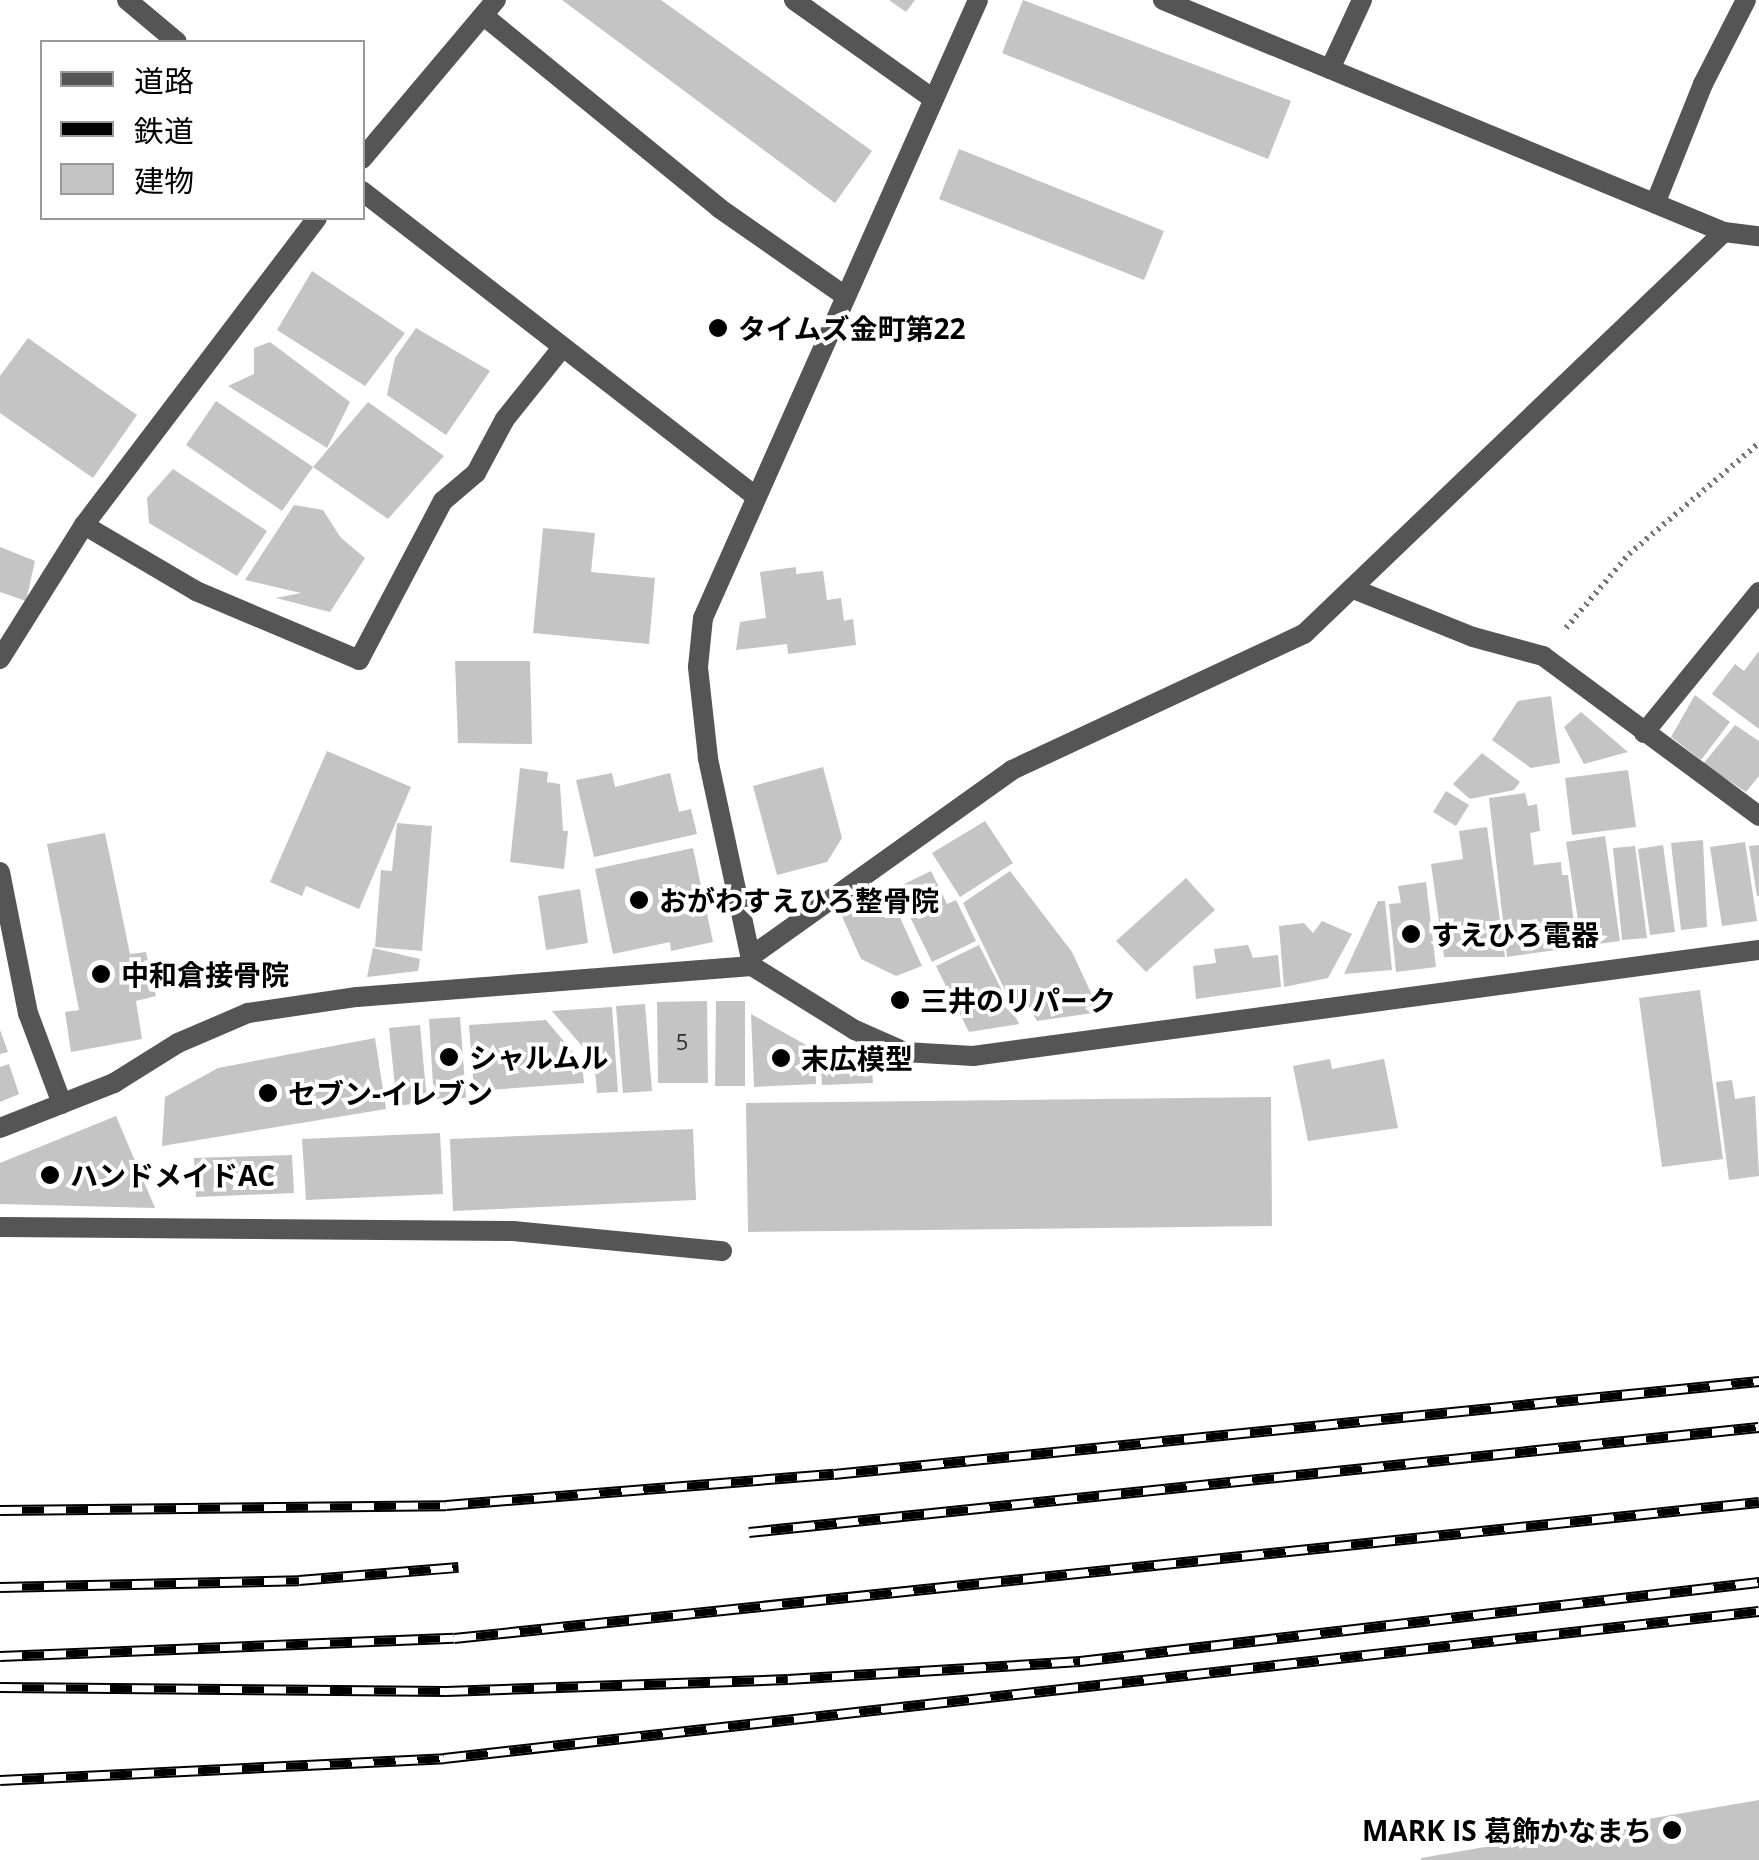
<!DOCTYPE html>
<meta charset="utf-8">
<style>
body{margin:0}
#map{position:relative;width:1759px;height:1860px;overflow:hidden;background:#fff;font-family:"Open Sans","Noto Sans JP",sans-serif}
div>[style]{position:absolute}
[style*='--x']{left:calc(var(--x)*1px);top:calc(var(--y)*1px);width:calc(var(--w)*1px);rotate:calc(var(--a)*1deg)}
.building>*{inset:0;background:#c4c4c4}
.path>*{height:6px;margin-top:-3px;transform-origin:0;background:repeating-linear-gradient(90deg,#777 0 2.5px,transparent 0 7.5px)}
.service>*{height:20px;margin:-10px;padding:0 10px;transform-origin:10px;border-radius:10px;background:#555}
.minor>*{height:20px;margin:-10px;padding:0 10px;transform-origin:10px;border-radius:10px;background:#555}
.rail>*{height:11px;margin-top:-5.5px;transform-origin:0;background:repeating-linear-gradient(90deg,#fff 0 22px,#000 0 44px);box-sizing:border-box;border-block:2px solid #000}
.dots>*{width:28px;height:28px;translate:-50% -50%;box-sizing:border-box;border:5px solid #fff;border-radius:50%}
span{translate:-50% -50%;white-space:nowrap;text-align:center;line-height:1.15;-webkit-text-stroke:8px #fff;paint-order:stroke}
.number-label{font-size:22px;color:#313131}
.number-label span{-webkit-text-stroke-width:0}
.poi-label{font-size:28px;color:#000;font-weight:700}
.left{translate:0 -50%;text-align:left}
.right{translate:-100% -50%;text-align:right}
.legend{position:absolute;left:40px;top:40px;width:325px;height:180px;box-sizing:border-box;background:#fff;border:2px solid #999;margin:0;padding:12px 18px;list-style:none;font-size:30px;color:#000}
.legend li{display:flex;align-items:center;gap:20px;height:50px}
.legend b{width:50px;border:2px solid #999}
</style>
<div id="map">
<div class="building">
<div style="clip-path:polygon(562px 0,661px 0,872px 151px,835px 203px)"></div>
<div style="clip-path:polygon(889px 0,915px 0,906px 12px)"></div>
<div style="clip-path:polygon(1023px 0,1291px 101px,1268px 159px,1002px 53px)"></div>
<div style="clip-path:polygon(959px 149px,1164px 231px,1144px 280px,939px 199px)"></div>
<div style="clip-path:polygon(312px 271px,405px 333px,365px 386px,277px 330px)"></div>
<div style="clip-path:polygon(416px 328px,490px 371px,446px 435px,387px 395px,395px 358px)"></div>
<div style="clip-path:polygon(28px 338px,137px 415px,93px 478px,0 413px,0 376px)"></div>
<div style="clip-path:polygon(270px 342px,350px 402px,327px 448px,228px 386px,254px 374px,254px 348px)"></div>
<div style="clip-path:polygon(216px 401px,313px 467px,282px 511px,186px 445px)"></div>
<div style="clip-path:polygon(368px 402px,444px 456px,388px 519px,313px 467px)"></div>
<div style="clip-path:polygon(173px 469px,267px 531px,237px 576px,149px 523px,147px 498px)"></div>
<div style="clip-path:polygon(294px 505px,323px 510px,341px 538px,365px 558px,330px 612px,276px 598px,301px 593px,245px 580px)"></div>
<div style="clip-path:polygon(543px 528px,595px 533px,591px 572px,655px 578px,649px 644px,533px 633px)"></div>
<div style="clip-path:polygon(0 547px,35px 561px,26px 601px,0 592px)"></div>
<div style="clip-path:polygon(796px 567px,796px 574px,823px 571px,827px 600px,841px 598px,844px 621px,853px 619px,856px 645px,788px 654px,787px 644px,736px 650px,740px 622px,766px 618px,760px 572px)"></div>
<div style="clip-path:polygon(1759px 651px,1759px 729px,1712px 694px,1735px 664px,1744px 671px)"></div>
<div style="clip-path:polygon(455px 661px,530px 661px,532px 744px,458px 743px)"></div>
<div style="clip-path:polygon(1695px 695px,1730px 722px,1701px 760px,1671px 737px)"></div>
<div style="clip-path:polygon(1551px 696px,1560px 763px,1531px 768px,1492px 740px,1518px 701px)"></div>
<div style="clip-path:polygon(1581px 712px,1628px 752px,1584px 764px,1564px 727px)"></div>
<div style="clip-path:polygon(1735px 725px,1759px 741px,1759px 776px,1746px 792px,1703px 764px)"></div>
<div style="clip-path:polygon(327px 751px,411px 787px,359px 909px,306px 886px,302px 896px,270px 882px)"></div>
<div style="clip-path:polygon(1482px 753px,1520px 782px,1514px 790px,1470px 799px,1453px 784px)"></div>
<div style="clip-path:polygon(823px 767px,842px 838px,827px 862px,777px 875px,753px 786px)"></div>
<div style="clip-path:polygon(520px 768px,548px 772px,547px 782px,560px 784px,563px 831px,568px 831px,564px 869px,510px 862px)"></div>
<div style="clip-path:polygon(1628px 770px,1636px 827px,1572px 835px,1565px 778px)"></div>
<div style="clip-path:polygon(612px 773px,615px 787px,670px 773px,679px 812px,691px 809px,697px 834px,594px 857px,576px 780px)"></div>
<div style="clip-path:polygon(1446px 791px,1469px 805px,1456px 826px,1433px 812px)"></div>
<div style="clip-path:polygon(1525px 793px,1528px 806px,1537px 804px,1540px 831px,1530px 833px,1534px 865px,1561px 862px,1562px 875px,1568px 875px,1577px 947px,1507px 957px,1489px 798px)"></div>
<div style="clip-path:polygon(985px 821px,1013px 863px,960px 897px,932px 853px)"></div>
<div style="clip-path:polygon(397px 823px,432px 826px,422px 951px,375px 947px,381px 870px,392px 871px)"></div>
<div style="clip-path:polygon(1487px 827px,1505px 957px,1444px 957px,1431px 864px,1463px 859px,1459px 831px)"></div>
<div style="clip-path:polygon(105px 833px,130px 954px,146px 952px,156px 996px,136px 1001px,142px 1039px,71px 1052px,65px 1012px,79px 1010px,47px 844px)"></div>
<div style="clip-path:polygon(1605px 836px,1620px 941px,1582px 946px,1566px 842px)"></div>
<div style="clip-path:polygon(1703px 840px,1707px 927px,1681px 930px,1671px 843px)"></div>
<div style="clip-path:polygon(1745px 842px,1757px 921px,1722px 926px,1710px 847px)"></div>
<div style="clip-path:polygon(1663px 845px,1675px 932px,1650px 935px,1638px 849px)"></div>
<div style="clip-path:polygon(1759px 845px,1759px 896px,1757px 896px,1749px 846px)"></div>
<div style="clip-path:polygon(1635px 846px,1647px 938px,1622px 940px,1613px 848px)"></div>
<div style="clip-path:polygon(693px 848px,713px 942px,671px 951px,670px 942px,613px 954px,595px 869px)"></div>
<div style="clip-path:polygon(931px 871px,947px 904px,956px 900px,976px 941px,932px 962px,896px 888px)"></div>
<div style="clip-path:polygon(1010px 871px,1072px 952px,1100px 1012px,1037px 1021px,1025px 1000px,1012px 1005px,963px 903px)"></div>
<div style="clip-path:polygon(1186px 878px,1215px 910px,1146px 972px,1116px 941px)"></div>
<div style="clip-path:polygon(1426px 882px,1436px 967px,1396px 972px,1389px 904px,1401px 903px,1398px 886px)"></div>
<div style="clip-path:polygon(580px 889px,588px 943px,546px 950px,538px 896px)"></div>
<div style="clip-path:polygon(888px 891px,922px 966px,896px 976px,861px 959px,840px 912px)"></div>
<div style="clip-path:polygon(1378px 901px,1385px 901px,1392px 970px,1344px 974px)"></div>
<div style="clip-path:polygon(1322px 921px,1352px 934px,1328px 978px,1284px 987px,1279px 926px,1304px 923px,1313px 933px)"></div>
<div style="clip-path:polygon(979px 945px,1019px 1024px,969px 1032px,936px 966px)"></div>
<div style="clip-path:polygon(1248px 945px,1253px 958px,1278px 955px,1281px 987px,1196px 999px,1193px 966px,1216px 963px,1214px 949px)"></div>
<div style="clip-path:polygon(373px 948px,420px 959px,418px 971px,367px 977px)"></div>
<div style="clip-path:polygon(1700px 990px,1723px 1159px,1662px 1167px,1639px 998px)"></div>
<div style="clip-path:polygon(707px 1001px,708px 1083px,658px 1083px,657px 1002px)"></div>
<div style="clip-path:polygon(716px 1001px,745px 1001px,745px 1086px,715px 1086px)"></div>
<div style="clip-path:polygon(645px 1004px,652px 1091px,623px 1093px,616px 1006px)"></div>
<div style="clip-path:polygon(612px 1007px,618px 1092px,597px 1093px,594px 1060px,552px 1011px)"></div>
<div style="clip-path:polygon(751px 1014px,815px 1050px,816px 1084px,754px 1087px)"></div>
<div style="clip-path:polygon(460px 1017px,466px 1098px,434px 1101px,429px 1019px)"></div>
<div style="clip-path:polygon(546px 1020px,582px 1063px,584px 1083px,474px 1091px,469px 1025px)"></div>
<div style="clip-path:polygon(420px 1025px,427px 1102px,397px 1106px,389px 1028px)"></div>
<div style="clip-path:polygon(0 1030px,8px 1052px,0 1054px)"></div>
<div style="clip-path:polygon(375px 1038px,386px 1109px,162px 1146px,165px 1097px,218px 1068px)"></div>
<div style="clip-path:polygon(820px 1049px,872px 1071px,873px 1083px,822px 1085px)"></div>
<div style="clip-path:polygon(1330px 1059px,1332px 1069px,1384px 1059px,1398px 1128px,1308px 1141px,1293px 1066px)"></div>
<div style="clip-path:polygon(9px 1064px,19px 1094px,0 1102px,0 1067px)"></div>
<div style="clip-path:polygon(1732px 1080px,1735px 1099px,1755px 1096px,1759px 1176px,1729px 1180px,1716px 1082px)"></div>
<div style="clip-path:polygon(1271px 1097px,1272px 1226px,748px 1232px,746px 1103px)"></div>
<div style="clip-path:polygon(116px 1116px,155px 1208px,0 1204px,0 1163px)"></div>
<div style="clip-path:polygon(693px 1129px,696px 1200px,453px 1211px,450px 1139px)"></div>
<div style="clip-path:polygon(440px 1133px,443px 1194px,306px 1200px,302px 1139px)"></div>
<div style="clip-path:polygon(292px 1155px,294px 1193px,196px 1197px,194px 1158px)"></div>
<div style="clip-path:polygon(1759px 1800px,1759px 1860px,1421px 1860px,1421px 1858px)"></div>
</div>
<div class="path">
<div style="--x:1566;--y:628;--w:97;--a:-49.6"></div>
<div style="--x:1629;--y:554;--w:171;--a:-40.5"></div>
</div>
<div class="service">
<div style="--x:484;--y:16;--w:303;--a:39.2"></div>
<div style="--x:719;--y:208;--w:154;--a:34.9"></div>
<div style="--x:1330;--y:69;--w:76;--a:-65.1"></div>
<div style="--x:84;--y:525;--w:130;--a:30.5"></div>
<div style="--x:196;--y:591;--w:177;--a:22.9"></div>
<div style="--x:359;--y:660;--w:180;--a:-62.2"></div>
<div style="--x:443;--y:501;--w:43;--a:-40.3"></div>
<div style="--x:476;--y:473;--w:61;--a:-61.8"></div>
<div style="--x:505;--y:419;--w:90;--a:-51.3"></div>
<div style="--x:1356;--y:590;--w:126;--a:21.9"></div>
<div style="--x:1473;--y:637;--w:73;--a:15.2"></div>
<div style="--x:1543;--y:656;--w:269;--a:36.5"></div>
<div style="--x:1644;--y:733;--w:182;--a:-50.8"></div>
<div style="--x:0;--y:1227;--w:513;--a:0.45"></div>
<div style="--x:513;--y:1231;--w:210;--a:5.5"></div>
</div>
<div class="minor">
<div style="--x:127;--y:0;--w:65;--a:40"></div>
<div style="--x:794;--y:0;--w:169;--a:35.4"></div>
<div style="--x:1163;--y:0;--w:607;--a:22.47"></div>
<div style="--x:362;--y:159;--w:208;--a:-49.9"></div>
<div style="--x:362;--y:191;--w:499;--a:37.8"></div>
<div style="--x:1657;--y:199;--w:124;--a:-68.2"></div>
<div style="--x:1703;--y:84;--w:94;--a:-62.9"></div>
<div style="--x:0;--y:659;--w:158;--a:-57.9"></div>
<div style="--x:84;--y:525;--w:385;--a:-52.8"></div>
<div style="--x:0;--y:872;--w:144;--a:78.8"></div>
<div style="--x:28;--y:1013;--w:97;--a:69.5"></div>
<div style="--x:750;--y:957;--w:322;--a:-35.5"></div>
<div style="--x:1012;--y:770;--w:322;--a:-25"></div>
<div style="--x:1304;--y:634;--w:581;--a:-43.75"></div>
<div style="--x:1724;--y:232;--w:35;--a:7"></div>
<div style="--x:752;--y:964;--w:211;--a:-102.1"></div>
<div style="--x:708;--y:758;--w:92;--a:-96.3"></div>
<div style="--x:698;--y:667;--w:49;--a:-84.2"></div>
<div style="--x:703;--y:618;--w:676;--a:-66.01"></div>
<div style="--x:0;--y:1128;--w:123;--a:-21.5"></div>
<div style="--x:114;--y:1083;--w:75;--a:-32"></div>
<div style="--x:178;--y:1043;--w:76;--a:-23.2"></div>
<div style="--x:248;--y:1013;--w:110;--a:-8.4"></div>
<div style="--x:357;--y:997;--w:396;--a:-4.5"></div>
<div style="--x:752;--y:966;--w:121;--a:31.9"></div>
<div style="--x:855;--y:1030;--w:55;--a:23.7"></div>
<div style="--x:905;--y:1052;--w:68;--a:3.4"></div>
<div style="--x:973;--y:1056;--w:793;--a:-7.68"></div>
</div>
<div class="rail">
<div style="--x:0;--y:1510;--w:446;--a:-0.6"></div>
<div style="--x:446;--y:1505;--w:389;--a:-4.6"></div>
<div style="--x:834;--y:1474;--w:930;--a:-5.74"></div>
<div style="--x:749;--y:1532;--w:1015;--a:-5.94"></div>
<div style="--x:0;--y:1587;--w:299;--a:-1.3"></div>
<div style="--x:299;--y:1580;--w:160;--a:-4.7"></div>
<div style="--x:0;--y:1656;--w:454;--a:-2.3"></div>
<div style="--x:454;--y:1638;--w:1312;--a:-5.95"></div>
<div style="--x:0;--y:1687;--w:446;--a:0.5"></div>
<div style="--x:446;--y:1691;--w:342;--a:-2"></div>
<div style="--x:788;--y:1679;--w:293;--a:-3.5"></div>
<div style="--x:1080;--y:1661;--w:684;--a:-6.64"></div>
<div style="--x:0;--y:1780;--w:445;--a:-2.8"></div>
<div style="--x:444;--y:1758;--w:1323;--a:-6.38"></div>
</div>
<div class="dots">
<div style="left:718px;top:328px;background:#000"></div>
<div style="left:639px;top:900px;background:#000"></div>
<div style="left:1411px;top:934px;background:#000"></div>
<div style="left:101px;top:974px;background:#000"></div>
<div style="left:900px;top:1000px;background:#000"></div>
<div style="left:449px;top:1057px;background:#000"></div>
<div style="left:781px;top:1058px;background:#000"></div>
<div style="left:268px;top:1093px;background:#000"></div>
<div style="left:50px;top:1175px;background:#000"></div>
<div style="left:1672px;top:1830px;background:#000"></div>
</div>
<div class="number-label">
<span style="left:682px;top:1042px">5</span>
</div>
<div class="poi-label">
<span class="left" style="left:738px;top:328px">タイムズ金町第22</span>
<span class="left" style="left:659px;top:900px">おがわすえひろ整骨院</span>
<span class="left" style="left:1431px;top:934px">すえひろ電器</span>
<span class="left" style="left:121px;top:974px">中和倉接骨院</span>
<span class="left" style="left:920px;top:1000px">三井のリパーク</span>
<span class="left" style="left:469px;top:1057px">シャルムル</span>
<span class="left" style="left:801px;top:1058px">末広模型</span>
<span class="left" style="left:288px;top:1093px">セブン-イレブン</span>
<span class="left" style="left:70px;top:1175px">ハンドメイドAC</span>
<span class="right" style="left:1652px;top:1830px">MARK IS 葛飾かなまち</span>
</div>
<ul class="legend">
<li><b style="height:12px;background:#555"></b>道路</li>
<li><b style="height:12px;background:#000"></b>鉄道</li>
<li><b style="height:28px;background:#c4c4c4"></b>建物</li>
</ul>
</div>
